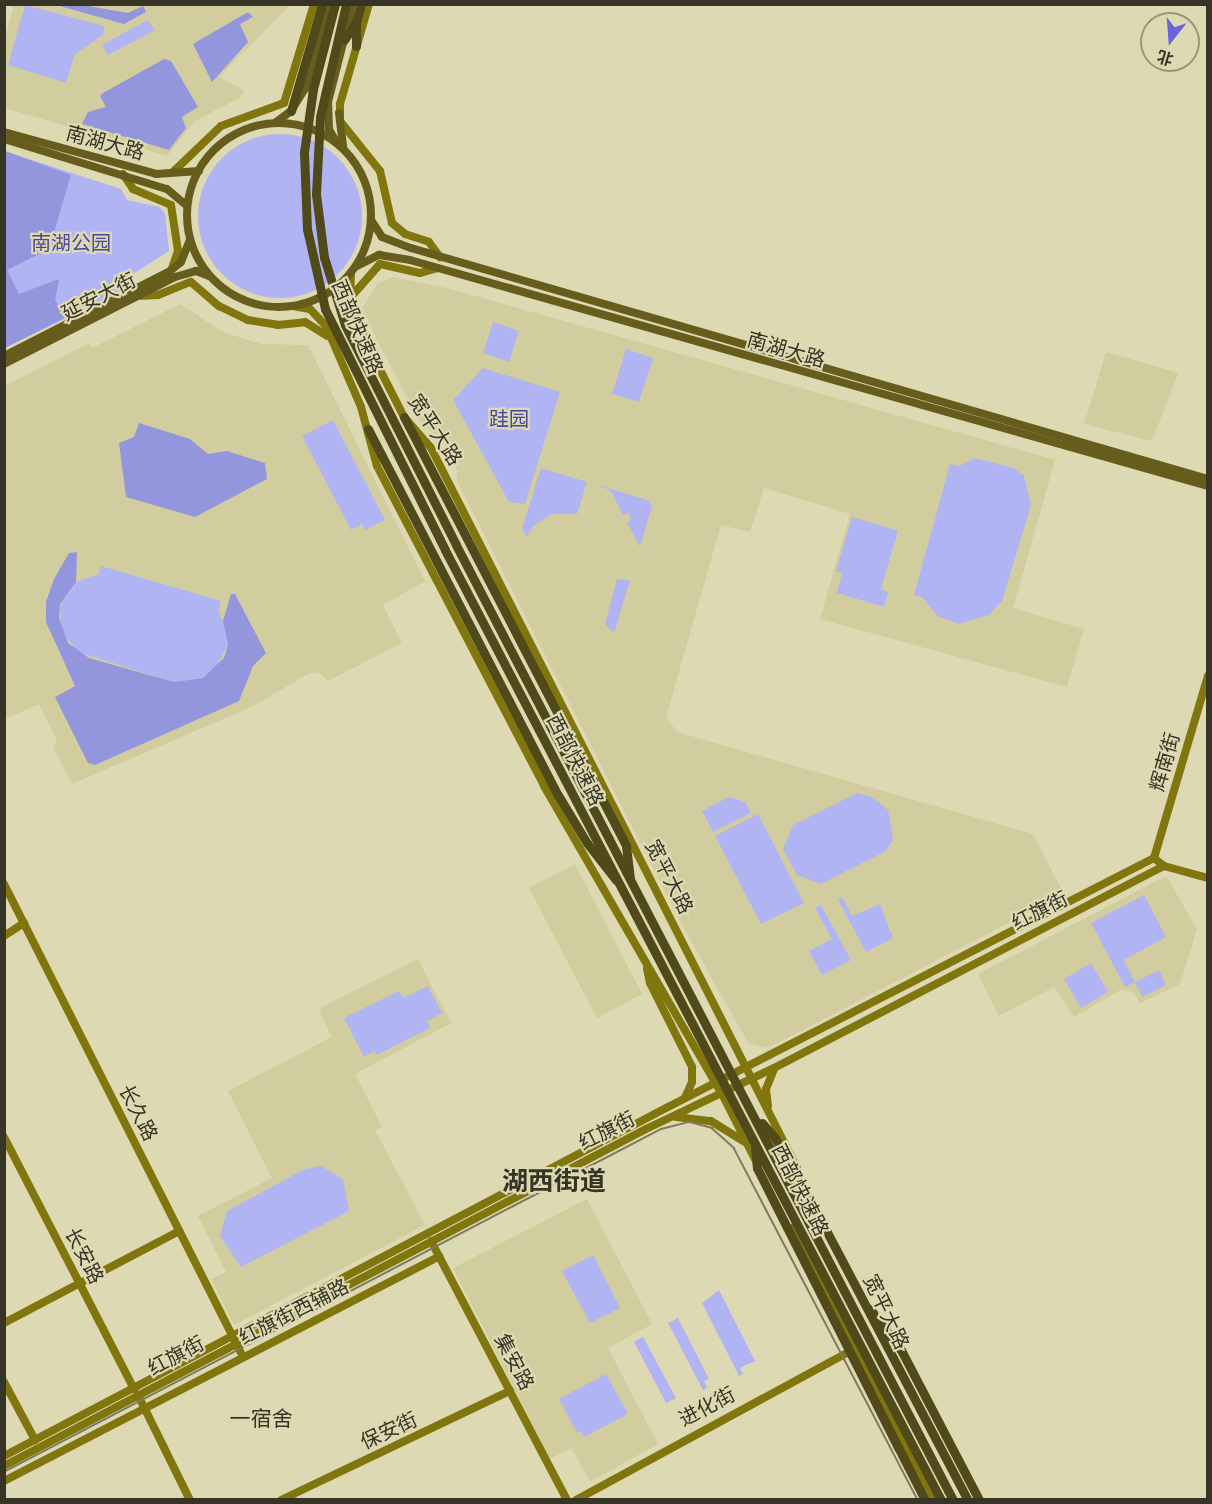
<!DOCTYPE html>
<meta charset="utf-8">
<style>
body{margin:0}
#map{position:relative;width:1212px;height:1504px;overflow:hidden;background:#ddd9b2;font-family:"Roboto Condensed","Noto Sans SC",sans-serif}
div>[style]{position:absolute}
[style*='--x']{left:calc(var(--x)*1px);top:calc(var(--y)*1px);width:calc(var(--w)*1px);rotate:calc(var(--a)*1deg)}
.built>*{inset:0;background:#d2cd9e}
.green>*{inset:0;background:#b1b4f2}
.round{border-radius:50%}
.forest>*{inset:0;background:#9395dd}
.secondary>*{height:8px;margin:-4px;padding:0 4px;transform-origin:4px;border-radius:4px;background:#81750d}
.primary>*{height:8px;margin:-4px;padding:0 4px;transform-origin:4px;border-radius:4px;background:#665d1d}
.primary>.ring{margin:-4px;padding:0;box-sizing:content-box;background:none;border:8px solid #665d1d;border-radius:50%}
.highway>*{height:9px;margin:-4.5px;padding:0 4.5px;transform-origin:4.5px;border-radius:4.5px;background:#504a1b}
.tram>*{height:1.5px;margin:-0.75px;padding:0 0.75px;transform-origin:0.75px;border-radius:0.75px;background:#7d7a60}
.highway-bridge>*{height:9px;margin:-4.5px;padding:0 4.5px;transform-origin:4.5px;border-radius:4.5px;background:#504a1b}
span{translate:-50% -50%;white-space:nowrap;text-align:center;line-height:1.15;-webkit-text-stroke:4.5px #ddd9b2;paint-order:stroke}
.street-label{font-size:20px;color:#363424}
.park-label{font-size:20px;color:#4c479d}
.neighbourhood-label{font-size:21px;color:#363424}
.district-label{font-size:26px;color:#363424;font-weight:700}
.frame{position:absolute;inset:0;border:6px solid #363424;pointer-events:none}
.north{position:absolute;left:1140px;top:12px;width:60px;height:60px;box-sizing:border-box;background:#ddd9b2;border:2px solid #9a9779;border-radius:50%;rotate:197deg;font-size:16px;font-weight:700;line-height:24px;text-align:center;color:#363424}
.north::after{content:'';display:block;margin:auto;width:21px;height:27px;background:#6b64de;clip-path:polygon(50% 0,100% 100%,50% 72%,0 100%)}
</style>
<div id="map">
<div class="built">
<div style="clip-path:polygon(14px 5px,290px 5px,219px 77px,239px 87px,244px 92px,241px 97px,195px 121px,167px 156px,5px 108px,5px 38px)"></div>
<div style="clip-path:polygon(393px 277px,451px 289px,1055px 460px,1013px 608px,1084px 629px,1067px 687px,820px 619px,850px 514px,764px 488px,750px 532px,721px 525px,666px 717px,677px 732px,1033px 834px,1064px 894px,774px 1045px,765px 1048px,748px 1043px,681px 923px,457px 481px,457px 470px,444px 444px,418px 419px,376px 338px,362px 308px,378px 283px)"></div>
<div style="clip-path:polygon(180px 304px,223px 332px,261px 344px,308px 345px,425px 581px,383px 605px,402px 643px,328px 681px,319px 672px,308px 674px,253px 706px,72px 784px,53px 747px,57px 740px,39px 704px,5px 719px,5px 386px,89px 343px,92px 348px)"></div>
<div style="clip-path:polygon(1106px 352px,1178px 373px,1152px 441px,1084px 424px)"></div>
<div style="clip-path:polygon(575px 864px,642px 994px,597px 1018px,529px 888px)"></div>
<div style="clip-path:polygon(1166px 876px,1197px 929px,1180px 984px,1140px 1003px,1134px 993px,1122px 989px,1074px 1017px,1054px 987px,999px 1016px,978px 974px)"></div>
<div style="clip-path:polygon(418px 959px,451px 1023px,355px 1074px,382px 1127px,375px 1130px,425px 1225px,234px 1325px,211px 1279px,226px 1272px,198px 1216px,272px 1178px,228px 1091px,332px 1037px,319px 1011px,323px 1006px)"></div>
<div style="clip-path:polygon(587px 1199px,652px 1324px,608px 1348px,658px 1444px,590px 1482px,572px 1448px,550px 1459px,453px 1268px)"></div>
</div>
<div class="green">
<div style="clip-path:polygon(25px 5px,104px 26px,103px 35px,75px 54px,66px 83px,8px 65px)"></div>
<div style="clip-path:polygon(147px 20px,155px 30px,108px 55px,102px 45px)"></div>
<div class="round" style="left:198px;top:134px;width:164px;height:164px"></div>
<div style="clip-path:polygon(4px 151px,121px 189px,127px 200px,160px 207px,165px 214px,169px 251px,133px 274px,124px 290px,5px 348px)"></div>
<div style="clip-path:polygon(493px 322px,519px 331px,509px 362px,483px 353px)"></div>
<div style="clip-path:polygon(626px 349px,653px 358px,639px 402px,612px 394px)"></div>
<div style="clip-path:polygon(483px 368px,560px 392px,525px 504px,509px 502px,453px 400px)"></div>
<div style="clip-path:polygon(333px 420px,385px 520px,365px 530px,362px 524px,351px 530px,302px 436px)"></div>
<div style="clip-path:polygon(975px 458px,1014px 468px,1024px 476px,1031px 505px,1002px 601px,989px 615px,959px 624px,937px 616px,922px 597px,914px 595px,950px 464px,959px 466px)"></div>
<div style="clip-path:polygon(541px 468px,587px 482px,577px 514px,552px 514px,533px 526px,527px 537px,522px 528px)"></div>
<div style="clip-path:polygon(599px 485px,650px 501px,652px 506px,640px 547px,627px 522px,631px 520px,628px 513px,623px 515px,611px 491px)"></div>
<div style="clip-path:polygon(852px 517px,898px 531px,881px 589px,888px 592px,884px 607px,837px 593px,842px 573px,836px 571px)"></div>
<div style="clip-path:polygon(101px 566px,221px 601px,218px 611px,227px 630px,228px 644px,215px 670px,203px 678px,174px 682px,78px 652px,61px 631px,60px 605px,76px 582px,99px 574px)"></div>
<div style="clip-path:polygon(617px 579px,630px 580px,614px 633px,605px 624px)"></div>
<div style="clip-path:polygon(857px 793px,870px 796px,888px 810px,893px 840px,886px 851px,821px 884px,797px 875px,783px 849px,793px 825px)"></div>
<div style="clip-path:polygon(729px 797px,745px 802px,751px 813px,713px 832px,702px 811px)"></div>
<div style="clip-path:polygon(758px 814px,804px 903px,761px 924px,715px 836px)"></div>
<div style="clip-path:polygon(1144px 895px,1166px 937px,1124px 960px,1135px 982px,1159px 970px,1166px 985px,1142px 997px,1135px 982px,1125px 987px,1091px 923px)"></div>
<div style="clip-path:polygon(842px 897px,852px 916px,880px 904px,893px 938px,866px 952px,838px 900px)"></div>
<div style="clip-path:polygon(821px 905px,851px 960px,822px 975px,809px 951px,832px 939px,815px 908px)"></div>
<div style="clip-path:polygon(1091px 963px,1108px 992px,1081px 1008px,1064px 979px)"></div>
<div style="clip-path:polygon(428px 986px,442px 1013px,427px 1021px,430px 1028px,377px 1055px,374px 1051px,364px 1057px,344px 1018px,399px 991px,403px 998px)"></div>
<div style="clip-path:polygon(321px 1166px,343px 1179px,349px 1211px,241px 1267px,220px 1236px,227px 1211px,305px 1169px)"></div>
<div style="clip-path:polygon(593px 1255px,620px 1308px,590px 1323px,562px 1271px)"></div>
<div style="clip-path:polygon(719px 1290px,755px 1361px,740px 1368px,743px 1374px,739px 1376px,702px 1303px)"></div>
<div style="clip-path:polygon(678px 1318px,709px 1379px,704px 1381px,707px 1388px,703px 1390px,668px 1323px)"></div>
<div style="clip-path:polygon(643px 1337px,676px 1398px,666px 1403px,634px 1342px)"></div>
<div style="clip-path:polygon(606px 1374px,628px 1414px,584px 1437px,581px 1431px,577px 1433px,559px 1399px)"></div>
</div>
<div class="forest">
<div style="clip-path:polygon(56px 5px,83px 5px,128px 13px,143px 6px,146px 12px,124px 24px)"></div>
<div style="clip-path:polygon(248px 12px,253px 17px,240px 24px,248px 42px,212px 82px,193px 44px)"></div>
<div style="clip-path:polygon(164px 59px,171px 61px,198px 107px,182px 117px,186px 128px,169px 150px,82px 124px,88px 112px,106px 107px,100px 96px,103px 93px)"></div>
<div style="clip-path:polygon(5px 151px,71px 175px,49px 249px,7px 270px,19px 294px,59px 279px,55px 300px,66px 317px,5px 348px)"></div>
<div style="clip-path:polygon(139px 423px,190px 439px,208px 454px,227px 451px,265px 463px,267px 479px,195px 517px,126px 497px,119px 443px,134px 437px)"></div>
<div style="clip-path:polygon(77px 552px,76px 582px,60px 604px,59px 618px,68px 643px,89px 658px,174px 682px,203px 678px,224px 658px,228px 644px,223px 621px,231px 594px,235px 594px,266px 653px,253px 666px,239px 701px,95px 765px,88px 763px,55px 697px,75px 686px,46px 622px,46px 602px,54px 579px,69px 553px)"></div>
</div>
<div class="secondary">
<div style="--x:369;--y:4;--w:104;--a:106.2"></div>
<div style="--x:340;--y:104;--w:17;--a:90"></div>
<div style="--x:340;--y:121;--w:64;--a:51.3"></div>
<div style="--x:380;--y:171;--w:53;--a:77"></div>
<div style="--x:392;--y:223;--w:17;--a:40"></div>
<div style="--x:405;--y:234;--w:25;--a:18"></div>
<div style="--x:429;--y:242;--w:19;--a:54"></div>
<div style="--x:173;--y:172;--w:66;--a:-43.8"></div>
<div style="--x:221;--y:126;--w:67;--a:-20.1"></div>
<div style="--x:284;--y:103;--w:103;--a:-73.1"></div>
<div style="--x:123;--y:174;--w:18;--a:56"></div>
<div style="--x:133;--y:189;--w:41;--a:22.8"></div>
<div style="--x:171;--y:205;--w:47;--a:81.3"></div>
<div style="--x:178;--y:251;--w:18;--a:109"></div>
<div style="--x:351;--y:273;--w:29;--a:92"></div>
<div style="--x:350;--y:302;--w:48;--a:67.8"></div>
<div style="--x:368;--y:346;--w:80;--a:63.1"></div>
<div style="--x:404;--y:417;--w:41;--a:48.9"></div>
<div style="--x:431;--y:448;--w:808;--a:63.05"></div>
<div style="--x:138;--y:296;--w:20;--a:-3"></div>
<div style="--x:158;--y:295;--w:35;--a:-22"></div>
<div style="--x:191;--y:282;--w:37;--a:41"></div>
<div style="--x:219;--y:306;--w:32;--a:26"></div>
<div style="--x:248;--y:320;--w:30;--a:9"></div>
<div style="--x:278;--y:325;--w:27;--a:-6"></div>
<div style="--x:305;--y:322;--w:26;--a:32"></div>
<div style="--x:350;--y:298;--w:45;--a:-48.6"></div>
<div style="--x:380;--y:264;--w:41;--a:12.7"></div>
<div style="--x:420;--y:273;--w:18;--a:-16"></div>
<div style="--x:293;--y:306;--w:17;--a:10"></div>
<div style="--x:310;--y:309;--w:23;--a:47"></div>
<div style="--x:326;--y:326;--w:88;--a:66.6"></div>
<div style="--x:361;--y:407;--w:61;--a:74.8"></div>
<div style="--x:377;--y:466;--w:361;--a:62.4"></div>
<div style="--x:544;--y:786;--w:356;--a:60"></div>
<div style="--x:722;--y:1094;--w:73;--a:63.1"></div>
<div style="--x:1154;--y:858;--w:190;--a:-73.5"></div>
<div style="--x:1154;--y:858;--w:13;--a:39"></div>
<div style="--x:1164;--y:866;--w:46;--a:15.3"></div>
<div style="--x:4;--y:884;--w:530;--a:63.19"></div>
<div style="--x:4;--y:936;--w:24;--a:-33"></div>
<div style="--x:647;--y:969;--w:14;--a:78"></div>
<div style="--x:650;--y:983;--w:94;--a:63.4"></div>
<div style="--x:692;--y:1067;--w:15;--a:90"></div>
<div style="--x:692;--y:1082;--w:17;--a:114"></div>
<div style="--x:768;--y:1106;--w:17;--a:-97"></div>
<div style="--x:766;--y:1089;--w:22;--a:-68"></div>
<div style="--x:676;--y:1117;--w:35;--a:7"></div>
<div style="--x:711;--y:1121;--w:39;--a:32"></div>
<div style="--x:4;--y:1137;--w:284;--a:62.7"></div>
<div style="--x:792;--y:1228;--w:307;--a:62.3"></div>
<div style="--x:431;--y:1241;--w:293;--a:62.3"></div>
<div style="--x:4;--y:1323;--w:198;--a:-27.7"></div>
<div style="--x:4;--y:1382;--w:66;--a:61.9"></div>
<div style="--x:138;--y:1395;--w:117;--a:63.7"></div>
<div style="--x:4;--y:1456;--w:750;--a:-27.73"></div>
<div style="--x:668;--y:1107;--w:546;--a:-27.13"></div>
<div style="--x:4;--y:1466;--w:725;--a:-27.7"></div>
<div style="--x:646;--y:1129;--w:142;--a:-25.5"></div>
<div style="--x:774;--y:1068;--w:439;--a:-27.4"></div>
<div style="--x:4;--y:1481;--w:490;--a:-27.3"></div>
<div style="--x:281;--y:1500;--w:254;--a:-25.5"></div>
<div style="--x:576;--y:1500;--w:316;--a:-28.5"></div>
</div>
<div class="primary">
<div style="--x:339;--y:113;--w:34;--a:83"></div>
<div class="ring" style="left:187px;top:123px;width:176px;height:176px"></div>
<div style="--x:275;--y:123;--w:20;--a:-37"></div>
<div style="--x:291;--y:111;--w:26;--a:-58"></div>
<div style="--x:305;--y:89;--w:89;--a:-73.6"></div>
<div style="--x:4;--y:132;--w:158;--a:15.4"></div>
<div style="--x:156;--y:174;--w:43;--a:-4"></div>
<div style="--x:4;--y:139;--w:170;--a:17.1"></div>
<div style="--x:167;--y:189;--w:26;--a:40"></div>
<div style="--x:335;--y:140;--w:13;--a:-119"></div>
<div style="--x:329;--y:129;--w:27;--a:-92"></div>
<div style="--x:328;--y:102;--w:101;--a:-75.7"></div>
<div style="--x:371;--y:220;--w:20;--a:57"></div>
<div style="--x:382;--y:237;--w:31;--a:21"></div>
<div style="--x:411;--y:248;--w:830;--a:16.16"></div>
<div style="--x:357;--y:266;--w:25;--a:-27"></div>
<div style="--x:379;--y:255;--w:31;--a:9"></div>
<div style="--x:410;--y:260;--w:829;--a:15.81"></div>
<div style="--x:4;--y:356;--w:186;--a:-27.1"></div>
<div style="--x:170;--y:271;--w:14;--a:-39"></div>
<div style="--x:181;--y:262;--w:24;--a:-68"></div>
<div style="--x:4;--y:364;--w:192;--a:-27"></div>
<div style="--x:175;--y:277;--w:22;--a:-16"></div>
<div style="--x:196;--y:271;--w:14;--a:21"></div>
</div>
<div class="highway">
<div style="--x:344;--y:40;--w:22;--a:-56"></div>
<div style="--x:356;--y:46;--w:24;--a:-90"></div>
<div style="--x:356;--y:22;--w:19;--a:-74"></div>
<div style="--x:291;--y:111;--w:111;--a:-73.8"></div>
<div style="--x:404;--y:417;--w:483;--a:62.6"></div>
<div style="--x:626;--y:846;--w:33;--a:83"></div>
<div style="--x:368;--y:429;--w:412;--a:62.6"></div>
<div style="--x:558;--y:795;--w:56;--a:58.9"></div>
<div style="--x:587;--y:843;--w:47;--a:51.9"></div>
<div style="--x:870;--y:1309;--w:51;--a:52.9"></div>
<div style="--x:901;--y:1350;--w:169;--a:62.5"></div>
<div style="--x:898;--y:1447;--w:59;--a:63"></div>
</div>
<div class="tram">
<div style="--x:4;--y:1472;--w:741;--a:-27.57"></div>
<div style="--x:661;--y:1129;--w:30;--a:-14"></div>
<div style="--x:690;--y:1122;--w:23;--a:15"></div>
<div style="--x:712;--y:1128;--w:30;--a:42"></div>
<div style="--x:734;--y:1148;--w:397;--a:62.4"></div>
</div>
<div class="highway-bridge">
<div style="--x:335;--y:4;--w:88;--a:104.5"></div>
<div style="--x:313;--y:89;--w:64;--a:98.1"></div>
<div style="--x:304;--y:152;--w:77;--a:87.8"></div>
<div style="--x:307;--y:229;--w:82;--a:77.3"></div>
<div style="--x:325;--y:309;--w:269;--a:63.5"></div>
<div style="--x:445;--y:550;--w:1072;--a:62.43"></div>
<div style="--x:346;--y:4;--w:116;--a:103"></div>
<div style="--x:320;--y:117;--w:77;--a:93"></div>
<div style="--x:316;--y:194;--w:64;--a:82.8"></div>
<div style="--x:324;--y:257;--w:71;--a:72.8"></div>
<div style="--x:345;--y:325;--w:246;--a:63.2"></div>
<div style="--x:456;--y:545;--w:1077;--a:62.51"></div>
<div style="--x:762;--y:1123;--w:20;--a:49"></div>
<div style="--x:775;--y:1138;--w:107;--a:61"></div>
<div style="--x:827;--y:1232;--w:303;--a:62.3"></div>
<div style="--x:755;--y:1146;--w:22;--a:85"></div>
<div style="--x:757;--y:1168;--w:313;--a:63.2"></div>
</div>
<div class="street-label">
<span style="left:105px;top:143px;rotate:15deg">南湖大路</span>
<span style="left:99px;top:297px;rotate:-27deg">延安大街</span>
<span style="left:357px;top:327px;rotate:67deg">西部快速路</span>
<span style="left:786px;top:350px;rotate:16deg">南湖大路</span>
<span style="left:435px;top:430px;rotate:57deg">宽平大路</span>
<span style="left:575px;top:760px;rotate:63deg">西部快速路</span>
<span style="left:1165px;top:762px;rotate:-74deg">辉南街</span>
<span style="left:669px;top:877px;rotate:63deg">宽平大路</span>
<span style="left:1040px;top:911px;rotate:-27deg">红旗街</span>
<span style="left:138px;top:1113px;rotate:63deg">长久路</span>
<span style="left:607px;top:1131px;rotate:-27deg">红旗街</span>
<span style="left:800px;top:1190px;rotate:63deg">西部快速路</span>
<span style="left:84px;top:1256px;rotate:63deg">长安路</span>
<span style="left:294px;top:1312px;rotate:-27deg">红旗街西辅路</span>
<span style="left:886px;top:1312px;rotate:65deg">宽平大路</span>
<span style="left:176px;top:1356px;rotate:-28deg">红旗街</span>
<span style="left:514px;top:1362px;rotate:62deg">集安路</span>
<span style="left:707px;top:1407px;rotate:-28deg">进化街</span>
<span style="left:389px;top:1431px;rotate:-25deg">保安街</span>
</div>
<div class="park-label">
<span style="left:71px;top:243px">南湖公园</span>
<span style="left:509px;top:419px">跬园</span>
</div>
<div class="neighbourhood-label">
<span style="left:261px;top:1419px">一宿舍</span>
</div>
<div class="district-label">
<span style="left:554px;top:1182px">湖西街道</span>
</div>
<div class="frame"></div>
<div class="north">北</div>
</div>
